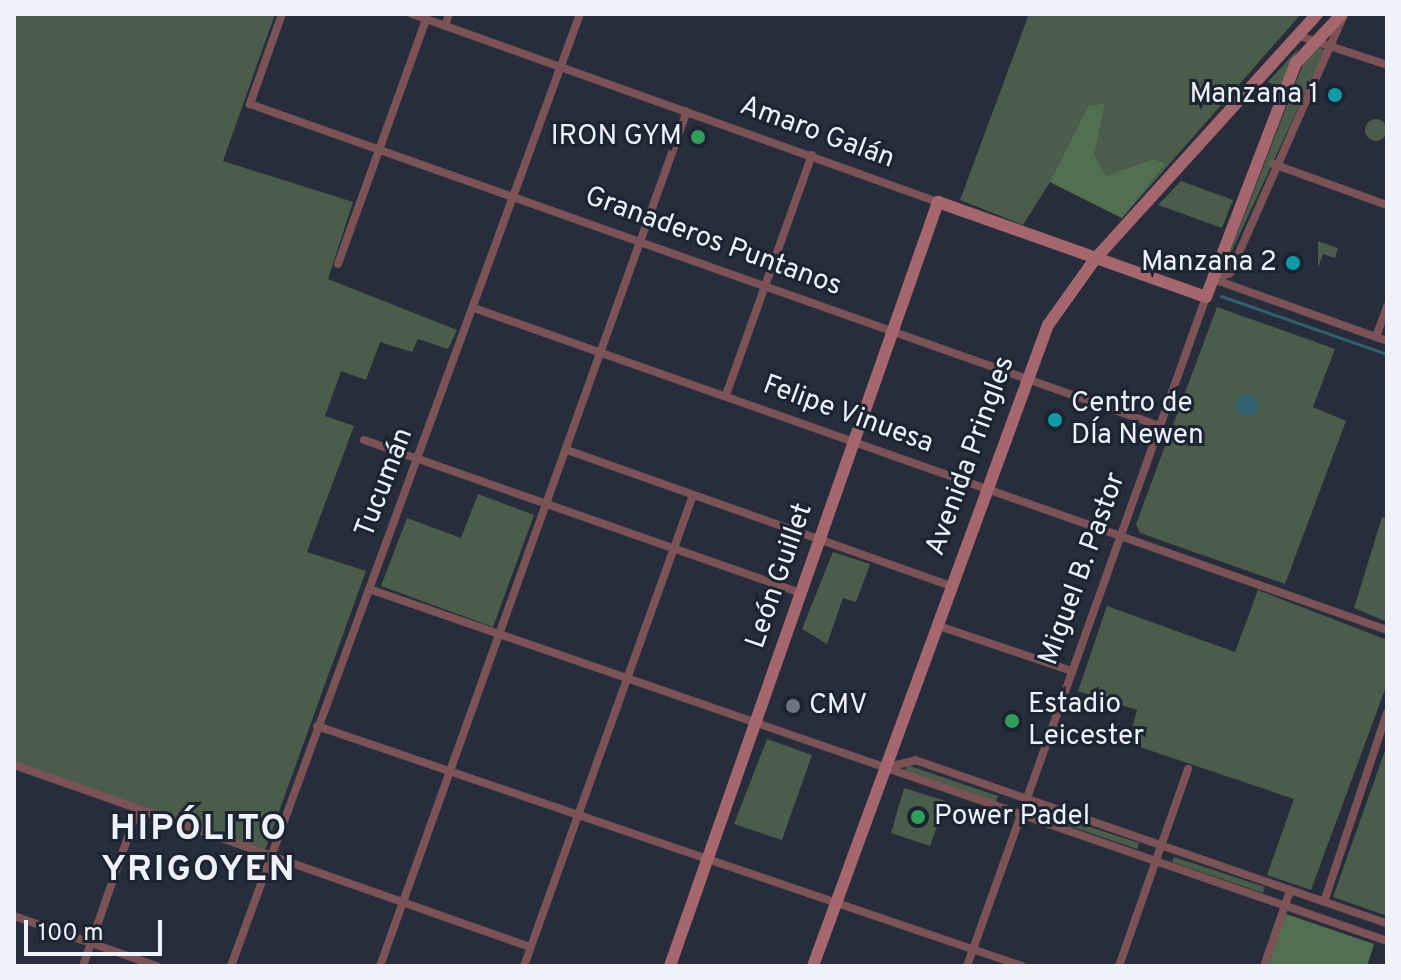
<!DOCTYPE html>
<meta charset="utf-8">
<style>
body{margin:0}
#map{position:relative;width:1401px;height:980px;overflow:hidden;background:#272d3b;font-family:Overpass,sans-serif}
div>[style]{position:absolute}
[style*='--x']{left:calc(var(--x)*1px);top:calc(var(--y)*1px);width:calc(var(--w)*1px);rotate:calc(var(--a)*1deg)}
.green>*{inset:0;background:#4a5c4a}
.round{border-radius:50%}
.forest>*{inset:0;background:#516f51}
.water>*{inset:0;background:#306271}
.stream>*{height:3px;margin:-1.5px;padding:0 1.5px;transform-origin:1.5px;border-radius:1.5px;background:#306271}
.street>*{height:8px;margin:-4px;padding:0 4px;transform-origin:4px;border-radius:4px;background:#7b5357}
.secondary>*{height:12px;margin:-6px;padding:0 6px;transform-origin:6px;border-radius:6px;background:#a5676d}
.dots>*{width:22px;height:22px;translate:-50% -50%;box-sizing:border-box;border:4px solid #1d2431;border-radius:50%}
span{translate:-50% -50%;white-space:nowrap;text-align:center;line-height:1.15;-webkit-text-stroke:6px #1d2431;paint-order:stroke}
.poi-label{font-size:28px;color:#eef2fb}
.right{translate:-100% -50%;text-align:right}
.left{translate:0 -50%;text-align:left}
.street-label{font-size:28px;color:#eef2fb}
.district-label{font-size:36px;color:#eef2fb;font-weight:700;letter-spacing:2px}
.frame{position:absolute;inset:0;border:16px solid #eef2fb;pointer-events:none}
.scale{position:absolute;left:24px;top:920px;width:138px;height:36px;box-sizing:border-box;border:4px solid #eef2fb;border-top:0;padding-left:10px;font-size:24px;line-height:28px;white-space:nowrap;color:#eef2fb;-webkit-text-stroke:6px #1d2431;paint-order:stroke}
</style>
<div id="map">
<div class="green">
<div style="clip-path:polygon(14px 14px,275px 14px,223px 161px,353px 202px,328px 279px,457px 330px,448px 349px,418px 339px,412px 352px,380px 342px,366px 380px,341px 371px,325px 416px,354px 426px,307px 552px,366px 571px,265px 850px,14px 765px)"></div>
<div style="clip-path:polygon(1029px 14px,1301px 14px,1122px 218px,1050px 182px,1023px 225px,960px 200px)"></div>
<div style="clip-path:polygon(1316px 46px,1325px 50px,1224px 268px,1306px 56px)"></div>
<div style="clip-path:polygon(1298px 49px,1281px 89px,1268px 82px)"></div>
<div class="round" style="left:1365px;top:119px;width:22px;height:22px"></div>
<div style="clip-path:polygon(1181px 181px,1233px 200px,1222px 228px,1158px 205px)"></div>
<div style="clip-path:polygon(1318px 241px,1338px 248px,1335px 258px,1323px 254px,1318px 268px)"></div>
<div style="clip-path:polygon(1217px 307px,1335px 349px,1313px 407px,1346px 421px,1285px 584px,1140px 533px,1136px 524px)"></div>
<div style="clip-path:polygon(478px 494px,534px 515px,493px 627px,381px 586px,407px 518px,461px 538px)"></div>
<div style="clip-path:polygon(1382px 517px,1387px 519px,1387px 622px,1354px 608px)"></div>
<div style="clip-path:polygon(833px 552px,870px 564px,856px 602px,843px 598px,827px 644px,802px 629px)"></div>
<div style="clip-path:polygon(1258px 590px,1387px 640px,1387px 684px,1311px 890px,1267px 875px,1294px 799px,1128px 743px,1137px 710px,1078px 691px,1107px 606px,1235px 652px)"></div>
<div style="clip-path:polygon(767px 739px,812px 755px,782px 840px,734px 824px)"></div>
<div style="clip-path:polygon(1387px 745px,1387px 916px,1333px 897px)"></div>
<div style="clip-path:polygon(907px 765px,998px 796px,996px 802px,905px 771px)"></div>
<div style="clip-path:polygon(904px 788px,946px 801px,930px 846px,891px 833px)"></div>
<div style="clip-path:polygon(1048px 813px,1139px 843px,1137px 849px,1046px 818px)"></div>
<div style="clip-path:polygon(1174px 857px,1265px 887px,1263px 893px,1172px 862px)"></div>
</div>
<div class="forest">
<div style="clip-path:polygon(1105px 103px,1094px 155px,1106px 176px,1154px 159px,1165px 164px,1122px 218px,1050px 182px,1088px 106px)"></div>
<div style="clip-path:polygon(1286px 914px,1374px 944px,1367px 966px,1268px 966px)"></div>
</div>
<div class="water">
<div class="round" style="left:1236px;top:394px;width:22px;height:22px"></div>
</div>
<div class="stream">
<div style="--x:1221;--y:296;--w:176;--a:19.3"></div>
</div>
<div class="street">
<div style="--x:282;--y:14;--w:96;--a:109.6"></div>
<div style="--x:250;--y:104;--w:965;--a:19.49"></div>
<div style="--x:412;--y:14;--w:559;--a:19.67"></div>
<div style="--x:445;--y:26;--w:13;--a:-72"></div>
<div style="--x:1299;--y:36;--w:93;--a:18.2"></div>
<div style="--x:1273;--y:164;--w:121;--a:19.8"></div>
<div style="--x:338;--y:264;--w:260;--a:-70.2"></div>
<div style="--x:1213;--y:279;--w:18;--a:-19"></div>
<div style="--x:1230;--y:273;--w:280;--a:-66.2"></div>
<div style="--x:1213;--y:279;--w:185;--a:19.6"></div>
<div style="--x:474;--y:308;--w:968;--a:19.43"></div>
<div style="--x:1376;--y:337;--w:33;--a:-70"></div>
<div style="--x:726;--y:395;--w:255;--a:-70.3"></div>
<div style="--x:364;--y:440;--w:462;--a:19.3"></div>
<div style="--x:567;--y:450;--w:405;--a:19.5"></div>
<div style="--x:369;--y:589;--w:1077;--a:19.07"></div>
<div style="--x:936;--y:625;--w:144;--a:18.7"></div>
<div style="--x:317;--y:726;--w:745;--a:18.8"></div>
<div style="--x:14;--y:765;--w:547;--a:19.43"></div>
<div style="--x:884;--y:768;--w:32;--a:-14"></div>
<div style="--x:915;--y:760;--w:499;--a:19.1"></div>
<div style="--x:1324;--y:902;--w:199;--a:-71.6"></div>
<div style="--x:14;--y:916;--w:151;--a:19.3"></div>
<div style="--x:83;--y:966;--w:167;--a:-70.8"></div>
<div style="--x:231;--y:966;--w:1014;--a:-69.87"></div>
<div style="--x:380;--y:966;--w:908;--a:-70.25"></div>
<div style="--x:524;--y:966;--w:500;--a:-70.26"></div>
<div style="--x:967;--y:966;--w:710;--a:-70.34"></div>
<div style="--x:1119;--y:966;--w:209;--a:-70.7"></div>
<div style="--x:1264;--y:966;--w:79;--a:-70.9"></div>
</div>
<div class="secondary">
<div style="--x:670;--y:966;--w:810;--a:-70.67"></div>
<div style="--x:938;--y:202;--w:284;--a:19.5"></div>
<div style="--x:1206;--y:297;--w:251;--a:-69"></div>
<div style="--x:1296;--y:63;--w:67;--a:-46.8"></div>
<div style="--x:813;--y:966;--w:683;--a:-69.87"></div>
<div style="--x:1048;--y:325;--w:81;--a:-54.5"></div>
<div style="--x:1095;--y:259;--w:331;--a:-47.8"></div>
</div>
<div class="dots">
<div style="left:1335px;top:95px;background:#0f9aa8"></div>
<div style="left:698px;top:137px;background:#2e9e5b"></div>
<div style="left:1293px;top:263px;background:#0f9aa8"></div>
<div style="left:1055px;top:420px;background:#0f9aa8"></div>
<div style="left:793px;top:706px;background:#6b7280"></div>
<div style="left:1012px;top:721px;background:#2e9e5b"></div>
<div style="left:918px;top:817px;background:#2e9e5b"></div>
</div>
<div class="poi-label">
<span class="right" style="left:1319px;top:95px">Manzana 1</span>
<span class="right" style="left:682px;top:137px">IRON GYM</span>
<span class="right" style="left:1277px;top:263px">Manzana 2</span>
<span class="left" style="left:1071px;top:420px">Centro de<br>DÍa Newen</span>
<span class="left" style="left:1028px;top:721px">Estadio<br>Leicester</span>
<span class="left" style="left:809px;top:706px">CMV</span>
<span class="left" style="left:934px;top:817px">Power Padel</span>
</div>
<div class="street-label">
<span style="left:817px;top:133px;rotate:20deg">Amaro Galán</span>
<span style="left:713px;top:242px;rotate:20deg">Granaderos Puntanos</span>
<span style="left:848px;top:415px;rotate:20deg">Felipe Vinuesa</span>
<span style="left:971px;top:456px;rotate:-70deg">Avenida Pringles</span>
<span style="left:385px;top:483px;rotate:-69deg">Tucumán</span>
<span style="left:1083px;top:569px;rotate:-70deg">Miguel B. Pastor</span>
<span style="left:780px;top:576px;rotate:-71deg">León Guillet</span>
</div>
<div class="district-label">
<span style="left:199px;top:851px">HIPÓLITO<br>YRIGOYEN</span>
</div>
<div class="frame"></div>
<div class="scale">100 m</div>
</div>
